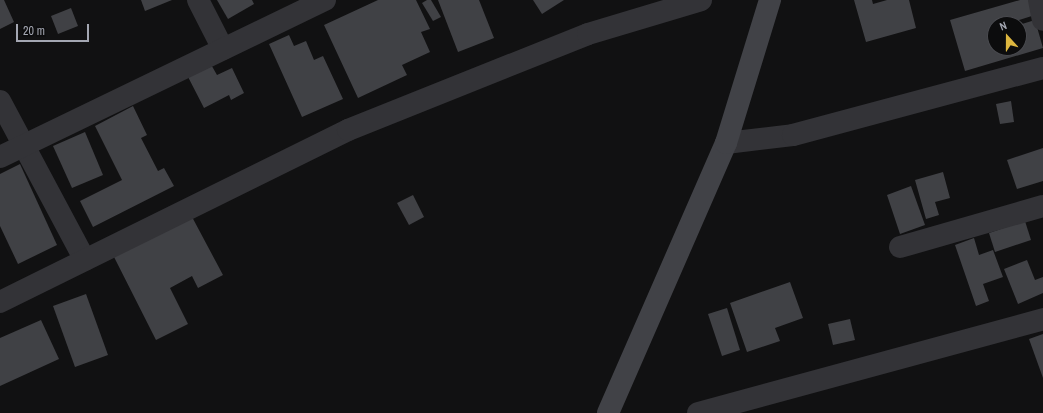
<!DOCTYPE html>
<style>
body{margin:0}
#map{position:relative;width:1043px;height:413px;overflow:hidden;background:#111112;font-family:"Archivo Narrow",sans-serif}
div>[style]{position:absolute}
[style*='--x']{left:calc(var(--x)*1px);top:calc(var(--y)*1px);width:calc(var(--w)*1px);rotate:calc(var(--a)*1deg)}
.building>*{inset:0;background:#404145}
.street>*{height:22px;margin:-11px;padding:0 11px;transform-origin:11px;border-radius:11px;background:#333337}
.secondary>*{height:22px;margin:-11px;padding:0 11px;transform-origin:11px;border-radius:11px;background:#414247}
span{translate:-50% -50%;white-space:nowrap;text-align:center;line-height:1.15;-webkit-text-stroke:4px #0c0c0d;paint-order:stroke}
.north{position:absolute;left:987px;top:16px;width:40px;height:40px;box-sizing:border-box;background:#0c0c0d;border:1px solid #494a4f;border-radius:50%;rotate:339deg;font-size:11px;font-weight:700;line-height:16px;text-align:center;color:#a4a7b2}
.north::after{content:'';display:block;margin:auto;width:14px;height:18px;background:#ddb63f;clip-path:polygon(50% 0,100% 100%,50% 72%,0 100%)}
.scale{position:absolute;left:16px;top:24px;width:73px;height:18px;box-sizing:border-box;border:2px solid #a4a7b2;border-top:0;padding-left:5px;font-size:12px;line-height:14px;white-space:nowrap;color:#a4a7b2;-webkit-text-stroke:3px #0c0c0d;paint-order:stroke}
</style>
<div id="map">
<div class="building">
<div style="clip-path:polygon(0 0,4px 0,14px 22px,0 29px)"></div>
<div style="clip-path:polygon(141px 0,172px 0,145px 11px)"></div>
<div style="clip-path:polygon(217px 0,252px 0,254px 4px,228px 19px)"></div>
<div style="clip-path:polygon(378px 0,416px 0,430px 29px,421px 32px,430px 52px,402px 65px,407px 75px,358px 98px,324px 25px)"></div>
<div style="clip-path:polygon(427px 0,431px 0,441px 17px,433px 21px,422px 3px)"></div>
<div style="clip-path:polygon(438px 0,479px 0,494px 38px,458px 52px)"></div>
<div style="clip-path:polygon(533px 0,564px 0,542px 14px)"></div>
<div style="clip-path:polygon(854px 0,872px 0,873px 4px,887px 0,909px 0,916px 28px,866px 42px)"></div>
<div style="clip-path:polygon(1020px 0,1030px 0,1035px 15px,1007px 24px,995px 24px,995px 48px,1019px 48px,1019px 37px,1025px 36px,1022px 24px,1035px 20px,1043px 48px,965px 71px,950px 20px)"></div>
<div style="clip-path:polygon(71px 8px,78px 26px,58px 34px,51px 16px)"></div>
<div style="clip-path:polygon(289px 35px,294px 46px,306px 41px,314px 60px,323px 56px,343px 99px,302px 117px,269px 44px)"></div>
<div style="clip-path:polygon(209px 61px,217px 75px,232px 68px,244px 93px,231px 100px,229px 95px,204px 108px,186px 73px)"></div>
<div style="clip-path:polygon(1011px 101px,1014px 122px,1000px 124px,996px 104px)"></div>
<div style="clip-path:polygon(133px 106px,147px 135px,141px 138px,158px 171px,164px 168px,174px 186px,93px 227px,80px 201px,122px 180px,95px 126px)"></div>
<div style="clip-path:polygon(85px 132px,103px 175px,72px 188px,53px 146px)"></div>
<div style="clip-path:polygon(1043px 148px,1043px 181px,1017px 189px,1007px 160px)"></div>
<div style="clip-path:polygon(20px 164px,57px 245px,18px 264px,0 226px,0 174px)"></div>
<div style="clip-path:polygon(943px 172px,950px 198px,935px 202px,939px 215px,926px 219px,915px 180px)"></div>
<div style="clip-path:polygon(911px 186px,925px 225px,900px 234px,887px 195px)"></div>
<div style="clip-path:polygon(413px 195px,424px 217px,409px 225px,397px 203px)"></div>
<div style="clip-path:polygon(191px 215px,223px 275px,198px 288px,192px 276px,170px 288px,188px 324px,156px 340px,113px 255px)"></div>
<div style="clip-path:polygon(1025px 221px,1031px 240px,995px 252px,989px 233px)"></div>
<div style="clip-path:polygon(974px 238px,979px 255px,993px 250px,1003px 277px,983px 284px,989px 301px,976px 306px,955px 245px)"></div>
<div style="clip-path:polygon(1027px 260px,1035px 280px,1043px 277px,1043px 293px,1018px 304px,1004px 269px)"></div>
<div style="clip-path:polygon(790px 282px,803px 318px,775px 328px,780px 341px,747px 352px,730px 303px)"></div>
<div style="clip-path:polygon(86px 294px,108px 355px,75px 367px,53px 306px)"></div>
<div style="clip-path:polygon(727px 308px,740px 350px,722px 356px,708px 314px)"></div>
<div style="clip-path:polygon(850px 319px,855px 340px,833px 345px,828px 324px)"></div>
<div style="clip-path:polygon(41px 320px,59px 359px,0 386px,0 338px)"></div>
<div style="clip-path:polygon(1043px 334px,1043px 378px,1029px 339px)"></div>
</div>
<div class="street">
<div style="--x:198;--y:0;--w:55;--a:63"></div>
<div style="--x:1039;--y:0;--w:20;--a:79"></div>
<div style="--x:0;--y:101;--w:180;--a:61.9"></div>
<div style="--x:726;--y:143;--w:67;--a:-6.8"></div>
<div style="--x:793;--y:135;--w:259;--a:-15"></div>
<div style="--x:0;--y:157;--w:361;--a:-25.8"></div>
<div style="--x:900;--y:247;--w:149;--a:-16"></div>
<div style="--x:0;--y:302;--w:388;--a:-26.3"></div>
<div style="--x:348;--y:130;--w:258;--a:-21.8"></div>
<div style="--x:588;--y:34;--w:118;--a:-16.7"></div>
<div style="--x:698;--y:413;--w:358;--a:-15.2"></div>
</div>
<div class="secondary">
<div style="--x:608;--y:413;--w:295;--a:-66.4"></div>
<div style="--x:726;--y:143;--w:150;--a:-72.9"></div>
</div>
<div class="north">N</div>
<div class="scale">20 m</div>
</div>
